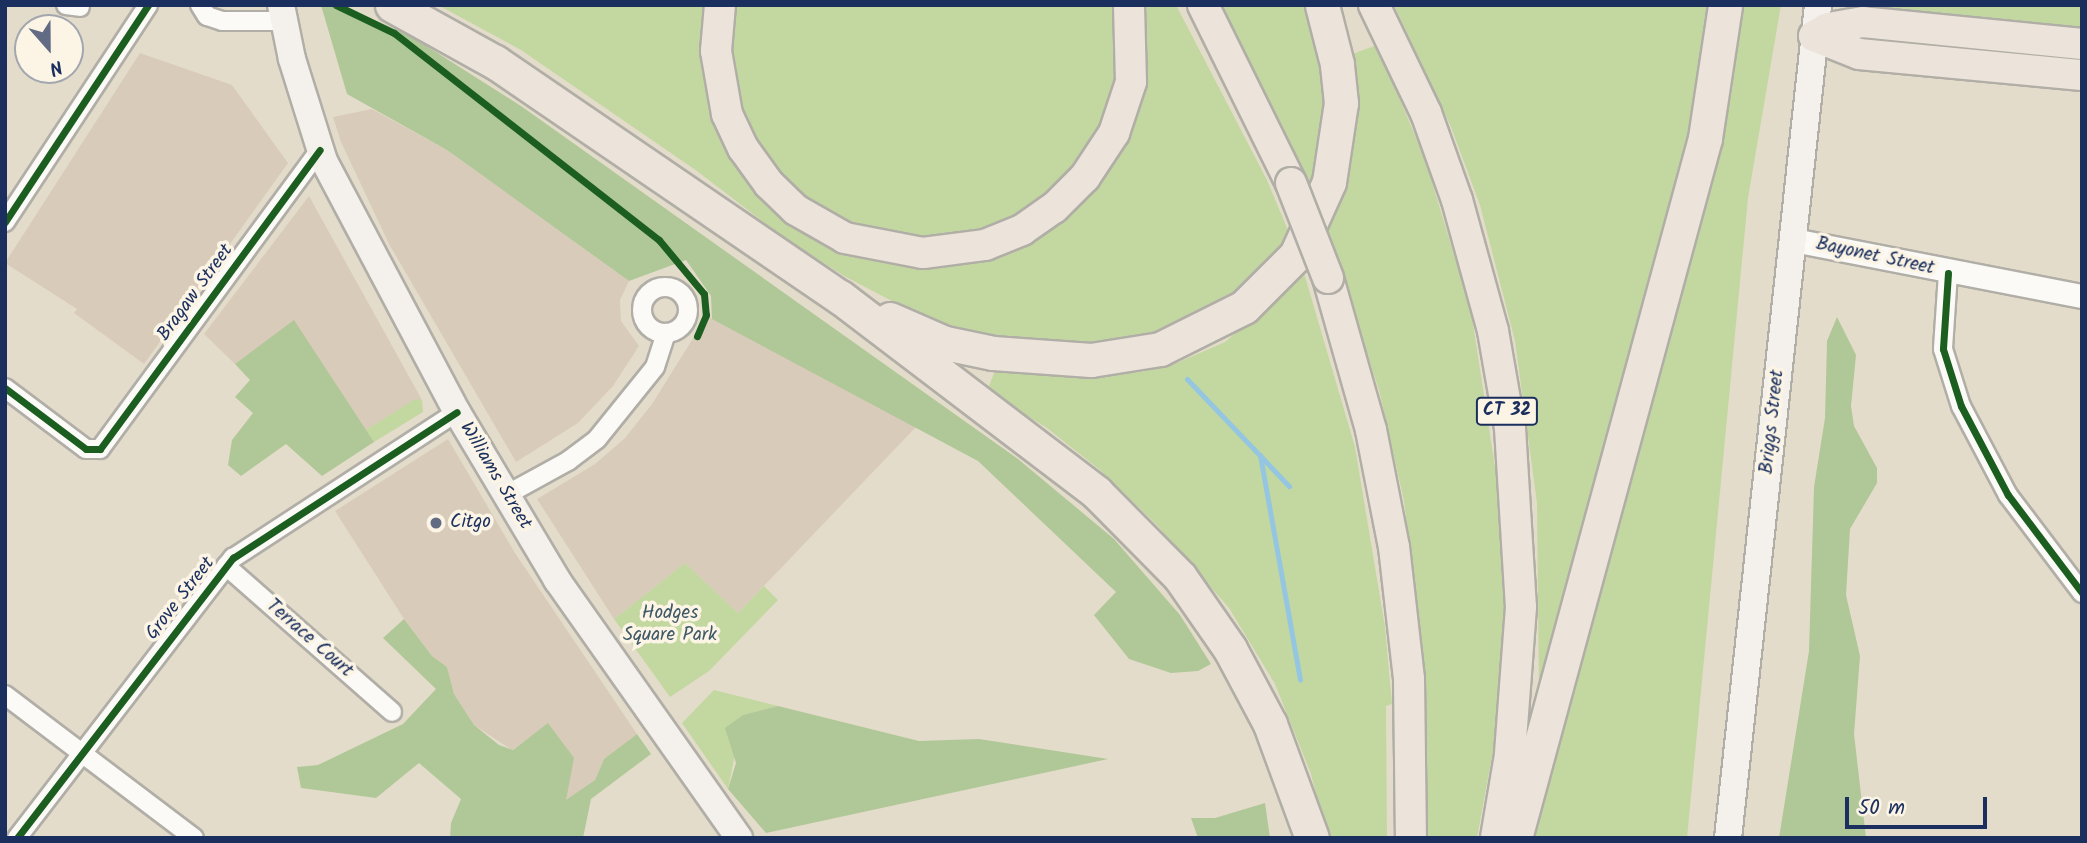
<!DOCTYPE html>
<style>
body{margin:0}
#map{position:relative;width:2087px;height:843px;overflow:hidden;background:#e4dcca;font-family:Kalam,sans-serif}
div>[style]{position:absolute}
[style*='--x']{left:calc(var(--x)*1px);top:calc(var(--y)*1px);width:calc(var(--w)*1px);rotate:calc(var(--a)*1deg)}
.built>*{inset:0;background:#d9cbba}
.green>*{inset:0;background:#c3d7a0}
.forest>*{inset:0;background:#b0c797}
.stream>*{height:5px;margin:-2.5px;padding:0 2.5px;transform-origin:2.5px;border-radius:2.5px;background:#94c6e1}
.roads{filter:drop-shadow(2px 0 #b1aea7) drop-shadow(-2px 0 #b1aea7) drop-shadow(0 2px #b1aea7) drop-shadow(0 -2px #b1aea7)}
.minor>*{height:18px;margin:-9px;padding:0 9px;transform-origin:9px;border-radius:9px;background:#fbfaf7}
.minor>.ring{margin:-9px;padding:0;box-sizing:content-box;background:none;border:18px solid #fbfaf7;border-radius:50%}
.tertiary>*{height:23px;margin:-11.5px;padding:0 11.5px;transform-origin:11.5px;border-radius:11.5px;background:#fbfaf7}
.secondary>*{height:26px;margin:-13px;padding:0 13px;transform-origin:13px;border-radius:13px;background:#f4f1ec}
.primary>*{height:30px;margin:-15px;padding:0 15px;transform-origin:15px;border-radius:15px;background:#ece4da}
.motorway>*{height:33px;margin:-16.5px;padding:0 16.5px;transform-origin:16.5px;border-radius:16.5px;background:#ece4da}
.bridges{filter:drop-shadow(2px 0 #b1aea7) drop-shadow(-2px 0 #b1aea7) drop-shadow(0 2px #b1aea7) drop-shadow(0 -2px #b1aea7)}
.primary-bridge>*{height:30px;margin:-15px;padding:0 15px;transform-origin:15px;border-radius:15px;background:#ece4da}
.cycleway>*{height:7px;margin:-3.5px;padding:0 3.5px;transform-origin:3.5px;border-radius:3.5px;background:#1b5e20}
.dots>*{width:19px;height:19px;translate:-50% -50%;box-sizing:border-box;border:4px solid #fcf5e5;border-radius:50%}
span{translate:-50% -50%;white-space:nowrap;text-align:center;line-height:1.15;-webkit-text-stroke:7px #fcf5e5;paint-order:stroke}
.shield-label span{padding:2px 5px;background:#fcf5e5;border:2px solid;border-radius:5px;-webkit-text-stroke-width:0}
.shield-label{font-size:18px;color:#1b2f5e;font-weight:700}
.street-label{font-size:19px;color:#1b2f5e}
.poi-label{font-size:19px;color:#1b2f5e}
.left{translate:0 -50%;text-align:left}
.park-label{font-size:19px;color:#3e5866}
.frame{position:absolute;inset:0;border:7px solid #1b2f5e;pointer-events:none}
.north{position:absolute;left:14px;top:14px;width:70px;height:70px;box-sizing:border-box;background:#fcf5e5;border:2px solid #a2a6af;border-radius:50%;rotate:159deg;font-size:19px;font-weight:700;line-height:28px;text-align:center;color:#1b2f5e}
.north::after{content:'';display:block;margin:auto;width:24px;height:32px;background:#616c84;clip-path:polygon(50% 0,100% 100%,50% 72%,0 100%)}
.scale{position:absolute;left:1845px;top:797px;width:142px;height:32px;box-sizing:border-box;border:4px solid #1b2f5e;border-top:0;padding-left:9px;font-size:21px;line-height:24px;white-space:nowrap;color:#1b2f5e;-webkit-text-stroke:5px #fcf5e5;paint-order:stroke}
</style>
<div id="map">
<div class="built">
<div style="clip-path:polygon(140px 53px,232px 85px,288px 163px,144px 364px,74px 313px,77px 309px,5px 263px)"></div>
<div style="clip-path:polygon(372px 109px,447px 150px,629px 281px,620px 300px,621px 321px,639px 346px,613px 386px,578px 423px,516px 462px,389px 244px,341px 142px,333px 117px)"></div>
<div style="clip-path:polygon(309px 196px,422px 400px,415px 400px,366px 430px,294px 321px,235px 364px,204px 334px)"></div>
<div style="clip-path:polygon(707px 316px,917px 426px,738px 613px,685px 563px,614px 619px,537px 499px,595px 464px,625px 438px,652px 404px)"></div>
<div style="clip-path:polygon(448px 439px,515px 553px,637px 734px,604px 759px,595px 780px,566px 801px,549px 724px,512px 750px,474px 725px,454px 694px,447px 667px,432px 656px,404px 619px,335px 511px)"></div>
</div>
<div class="green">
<div style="clip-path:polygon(438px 5px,709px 5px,719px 131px,743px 173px,774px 206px,845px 251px,887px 263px,943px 266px,989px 256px,1083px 197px,1140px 5px,1176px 5px,1267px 180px,1295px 247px,1202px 323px,1102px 350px,985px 337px,913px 312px,846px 277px,788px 241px,697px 171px,521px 50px)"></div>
<div style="clip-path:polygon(729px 5px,1114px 5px,1120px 72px,1089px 156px,1066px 181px,1024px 214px,988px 231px,916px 242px,834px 223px,771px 172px,734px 111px)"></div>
<div style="clip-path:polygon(1217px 5px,1309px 5px,1328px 87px,1313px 195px)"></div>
<div style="clip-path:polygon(1394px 5px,1714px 5px,1701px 111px,1539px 688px,1537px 503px,1515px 341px,1480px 205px,1451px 127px)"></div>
<div style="clip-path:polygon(1740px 5px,1781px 5px,1748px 198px,1687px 838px,1531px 838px,1701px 216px,1732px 90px)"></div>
<div style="clip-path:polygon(1861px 5px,2082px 5px,2082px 34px,1867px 10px)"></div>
<div style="clip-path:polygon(1377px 45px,1425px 159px,1471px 311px,1501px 506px,1505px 594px,1497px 729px,1477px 838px,1426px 838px,1423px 656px,1404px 501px,1379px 390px,1326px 228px,1350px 156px,1353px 96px,1347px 56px)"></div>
<div style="clip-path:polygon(1304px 273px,1355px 447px,1385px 627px,1392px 704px,1386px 706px,1387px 838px,1327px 838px,1311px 774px,1275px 684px,1229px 608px,1157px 525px,1100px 470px,1047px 428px,987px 391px,998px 363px,1068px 375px,1142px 372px,1179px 362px,1225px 342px)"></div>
<div style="clip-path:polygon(415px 399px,422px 400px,423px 412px,374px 442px,366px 430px)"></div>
<div style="clip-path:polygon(685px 563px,738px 613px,764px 586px,778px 600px,709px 671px,670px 697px,614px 619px)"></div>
<div style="clip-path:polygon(714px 690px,778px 706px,743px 715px,728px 789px,682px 723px)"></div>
</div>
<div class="forest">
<div style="clip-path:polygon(321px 5px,340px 5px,409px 35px,521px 106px,1018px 459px,1114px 539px,1180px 615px,1211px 664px,1198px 671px,1171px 673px,1129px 659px,1094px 615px,1116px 592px,978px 461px,712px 319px,711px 296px,686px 260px,629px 281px,447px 150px,347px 94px)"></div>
<div style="clip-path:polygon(1837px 317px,1856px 355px,1851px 406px,1854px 426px,1877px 468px,1877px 483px,1850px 529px,1846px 595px,1860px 656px,1854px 734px,1866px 838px,1779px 838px,1809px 651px,1814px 487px,1825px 418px,1827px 341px)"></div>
<div style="clip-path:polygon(294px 320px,374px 442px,322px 476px,286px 444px,241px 476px,228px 465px,232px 440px,253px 413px,235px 397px,250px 380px,235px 364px)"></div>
<div style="clip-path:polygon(404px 619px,432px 656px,447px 667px,454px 694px,474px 725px,499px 745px,513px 750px,548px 723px,574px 758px,566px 800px,595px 780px,604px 759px,637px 734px,651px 754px,591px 799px,583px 838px,450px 838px,451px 823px,461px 799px,419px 763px,376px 798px,301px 788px,297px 767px,318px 765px,403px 724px,436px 689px,383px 638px)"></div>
<div style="clip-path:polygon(778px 706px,919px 741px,979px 739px,1108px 759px,766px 833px,728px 789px,736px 763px,725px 728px,743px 715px)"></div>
<div style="clip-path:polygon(1265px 803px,1270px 838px,1198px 838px,1191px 818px,1215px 818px)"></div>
</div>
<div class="stream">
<div style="--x:1187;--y:379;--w:148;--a:46.4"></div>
<div style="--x:1260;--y:455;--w:228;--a:79.9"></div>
</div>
<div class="roads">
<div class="minor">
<div style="--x:66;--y:5;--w:14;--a:8"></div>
<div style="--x:200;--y:5;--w:13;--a:58"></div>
<div style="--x:207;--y:16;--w:16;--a:18"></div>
<div style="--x:222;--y:21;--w:61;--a:0"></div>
<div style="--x:5;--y:222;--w:260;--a:-56.6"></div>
<div style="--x:1948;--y:273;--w:76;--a:93.8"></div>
<div style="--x:1943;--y:349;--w:60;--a:72.5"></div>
<div style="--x:1961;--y:406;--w:101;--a:62.2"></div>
<div style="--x:2008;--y:495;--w:123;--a:52.9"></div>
<div class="ring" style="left:642px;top:287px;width:28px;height:28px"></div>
<div style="--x:5;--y:388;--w:101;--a:37"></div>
<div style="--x:86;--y:449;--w:14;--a:0"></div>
<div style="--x:100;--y:449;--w:371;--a:-53.7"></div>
<div style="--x:506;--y:495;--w:71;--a:-28.7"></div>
<div style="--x:568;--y:461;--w:36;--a:-37"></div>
<div style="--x:597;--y:439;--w:92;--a:-51.1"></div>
<div style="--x:655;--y:367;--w:36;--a:-72"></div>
<div style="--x:226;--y:566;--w:221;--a:41.3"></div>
<div style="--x:5;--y:695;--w:237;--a:37.1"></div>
<div style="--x:17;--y:838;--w:354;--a:-52.4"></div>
<div style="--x:233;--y:558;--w:267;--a:-33.1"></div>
</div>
<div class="tertiary">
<div style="--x:1793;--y:240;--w:294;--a:11"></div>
</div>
<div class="secondary">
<div style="--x:281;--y:5;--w:55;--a:78.5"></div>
<div style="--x:292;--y:59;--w:107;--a:72.6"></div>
<div style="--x:324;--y:161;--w:284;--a:62.1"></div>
<div style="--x:457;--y:412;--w:196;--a:59.2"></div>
<div style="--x:557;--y:580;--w:316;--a:54.8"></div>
<div style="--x:1728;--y:838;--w:838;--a:-83.83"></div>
</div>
<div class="primary">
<div style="--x:720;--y:5;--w:46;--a:95"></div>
<div style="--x:716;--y:51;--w:64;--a:80.1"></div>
<div style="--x:727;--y:114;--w:38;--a:65"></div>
<div style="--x:743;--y:148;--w:44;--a:54.2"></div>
<div style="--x:769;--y:184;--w:37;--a:44"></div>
<div style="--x:796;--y:210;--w:56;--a:29.7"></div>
<div style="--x:845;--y:238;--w:79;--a:10.9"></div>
<div style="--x:923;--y:253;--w:63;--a:-7.4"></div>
<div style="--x:985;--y:245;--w:40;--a:-22"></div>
<div style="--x:1022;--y:230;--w:39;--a:-35"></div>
<div style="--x:1054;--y:208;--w:44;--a:-45"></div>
<div style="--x:1085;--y:177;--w:53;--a:-56.6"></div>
<div style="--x:1114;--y:133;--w:54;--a:-71.6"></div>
<div style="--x:1131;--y:82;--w:77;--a:-91.5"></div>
<div style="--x:1203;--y:5;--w:199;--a:63.7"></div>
<div style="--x:1374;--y:5;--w:120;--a:64.3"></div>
<div style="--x:1426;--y:113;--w:92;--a:70.4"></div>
<div style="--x:1457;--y:200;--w:136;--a:74.6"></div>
<div style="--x:1493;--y:331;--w:98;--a:80.1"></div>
<div style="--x:1510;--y:428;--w:179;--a:86.5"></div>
<div style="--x:1521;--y:607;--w:148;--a:94.3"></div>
<div style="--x:1510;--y:755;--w:84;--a:99.6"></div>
<div style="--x:2082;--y:44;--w:220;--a:-174.3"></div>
<div style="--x:1863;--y:22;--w:36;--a:170"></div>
<div style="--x:1828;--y:28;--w:16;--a:150"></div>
<div style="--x:1814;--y:36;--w:48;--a:21.8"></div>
<div style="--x:1859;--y:54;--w:224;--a:5.4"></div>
<div style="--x:1328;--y:278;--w:158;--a:74.2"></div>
<div style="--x:1371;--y:430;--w:119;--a:78.9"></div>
<div style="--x:1394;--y:547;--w:133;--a:83.5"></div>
<div style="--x:1409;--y:679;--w:159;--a:89.3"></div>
</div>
<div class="motorway">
<div style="--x:392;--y:5;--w:118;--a:29"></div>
<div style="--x:495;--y:62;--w:417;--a:34.3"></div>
<div style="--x:840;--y:297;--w:323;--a:37.3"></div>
<div style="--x:1097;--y:493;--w:118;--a:45.3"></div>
<div style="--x:1180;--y:577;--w:88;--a:55.2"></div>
<div style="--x:1230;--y:649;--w:85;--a:61.9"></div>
<div style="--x:1270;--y:724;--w:121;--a:69.8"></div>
<div style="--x:890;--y:319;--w:60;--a:23.6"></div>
<div style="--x:945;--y:343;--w:49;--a:11.8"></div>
<div style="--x:993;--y:353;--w:98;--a:4.1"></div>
<div style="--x:1091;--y:360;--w:70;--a:-9.1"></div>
<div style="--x:1160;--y:349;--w:94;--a:-26.6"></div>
<div style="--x:1244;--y:307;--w:74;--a:-45"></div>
<div style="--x:1296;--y:255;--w:80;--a:-65.7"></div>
<div style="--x:1329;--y:182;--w:80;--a:-81.4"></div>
<div style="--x:1341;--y:103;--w:39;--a:-96"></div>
<div style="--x:1337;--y:64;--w:61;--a:-104.3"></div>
<div style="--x:1515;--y:838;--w:725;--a:-74.81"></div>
<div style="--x:1705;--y:138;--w:134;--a:-81.4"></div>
</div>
</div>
<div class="bridges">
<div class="primary-bridge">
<div style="--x:1291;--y:183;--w:102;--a:68.7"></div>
</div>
</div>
<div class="cycleway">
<div style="--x:336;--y:5;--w:64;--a:25.8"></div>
<div style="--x:394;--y:33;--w:336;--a:38"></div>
<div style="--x:659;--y:240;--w:70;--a:50.2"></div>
<div style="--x:704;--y:294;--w:21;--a:85"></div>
<div style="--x:706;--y:315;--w:23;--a:113"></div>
<div style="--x:5;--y:222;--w:260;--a:-56.6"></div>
<div style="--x:1948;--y:273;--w:76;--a:93.8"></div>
<div style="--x:1943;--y:349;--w:60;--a:72.5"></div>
<div style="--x:1961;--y:406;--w:101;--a:62.2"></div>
<div style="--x:2008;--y:495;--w:123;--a:52.9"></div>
<div style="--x:5;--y:388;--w:101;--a:37"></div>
<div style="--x:86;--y:449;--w:14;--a:0"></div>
<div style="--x:100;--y:449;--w:371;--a:-53.7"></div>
<div style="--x:17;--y:838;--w:354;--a:-52.4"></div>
<div style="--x:233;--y:558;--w:267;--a:-33.1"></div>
</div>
<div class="dots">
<div style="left:436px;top:523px;background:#616c84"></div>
</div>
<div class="shield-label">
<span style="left:1507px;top:411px">CT 32</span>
</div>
<div class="street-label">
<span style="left:1875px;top:257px;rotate:12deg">Bayonet Street</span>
<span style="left:196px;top:293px;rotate:-54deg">Bragaw Street</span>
<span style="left:1773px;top:422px;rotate:-84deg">Briggs Street</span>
<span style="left:495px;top:476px;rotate:59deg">Williams Street</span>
<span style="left:181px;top:599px;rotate:-52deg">Grove Street</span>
<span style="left:309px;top:639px;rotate:41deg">Terrace Court</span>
</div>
<div class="poi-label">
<span class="left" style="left:450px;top:523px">Citgo</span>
</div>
<div class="park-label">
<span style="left:670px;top:625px">Hodges<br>Square Park</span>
</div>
<div class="frame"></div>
<div class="north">N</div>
<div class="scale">50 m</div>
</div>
